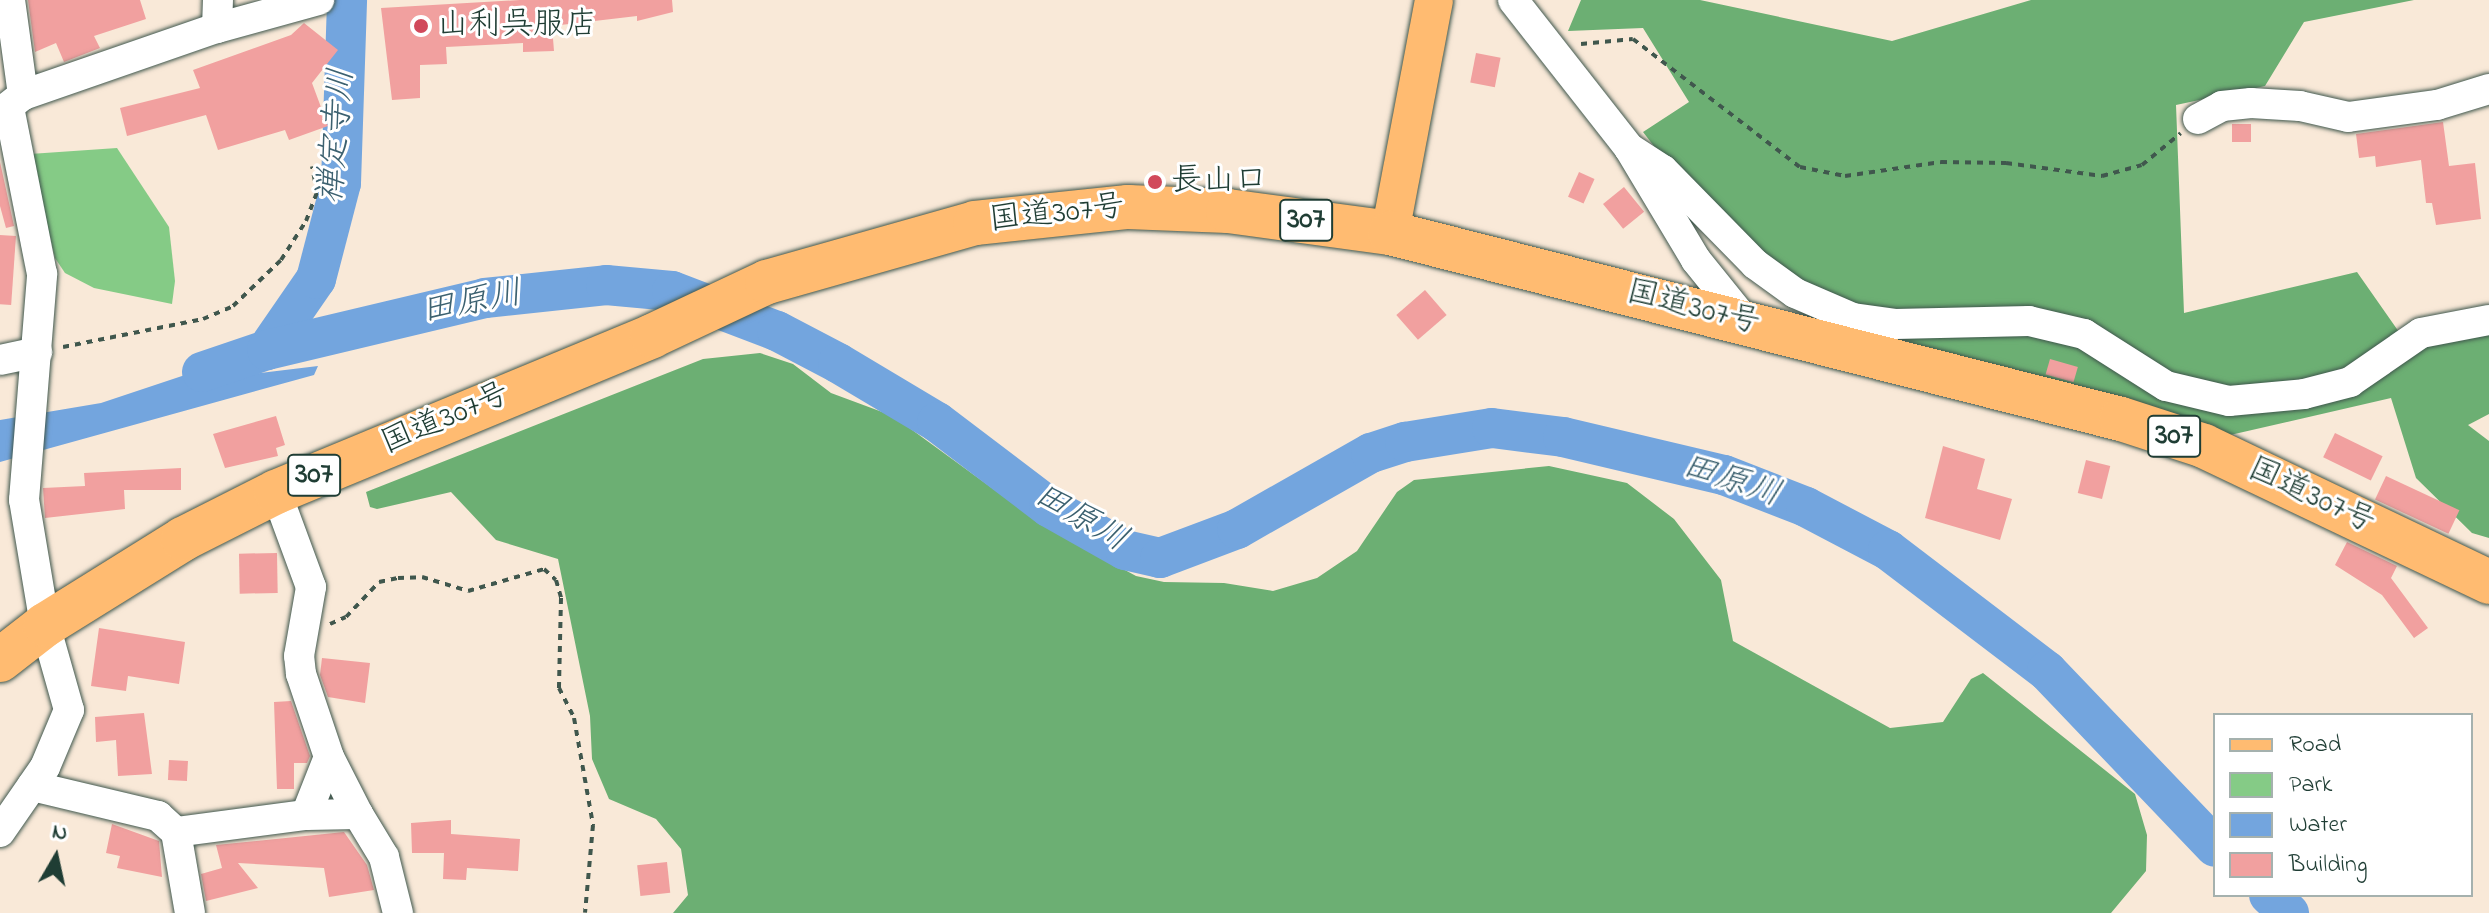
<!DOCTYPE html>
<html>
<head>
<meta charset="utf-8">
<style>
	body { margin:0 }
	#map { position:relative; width:2489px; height:913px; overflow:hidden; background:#f9e9d8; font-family:"Indie Flower","Klee One",sans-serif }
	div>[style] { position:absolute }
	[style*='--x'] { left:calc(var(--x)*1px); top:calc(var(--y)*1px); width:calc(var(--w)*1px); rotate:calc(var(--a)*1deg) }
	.green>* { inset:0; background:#85cb86 }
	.forest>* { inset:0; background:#6caf73 }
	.water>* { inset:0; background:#73a5de }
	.river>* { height:40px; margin:-20px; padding:0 20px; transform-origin:20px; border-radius:20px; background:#73a5de }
	.building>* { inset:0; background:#f1a09f; transform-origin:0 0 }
	.path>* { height:4px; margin-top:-2px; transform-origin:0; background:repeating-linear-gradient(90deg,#40574d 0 6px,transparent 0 12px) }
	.roads { filter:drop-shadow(0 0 2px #40574d) drop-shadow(0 0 2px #40574d) }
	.minor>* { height:30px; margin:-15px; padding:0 15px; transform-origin:15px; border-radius:15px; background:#fff }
	.major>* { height:38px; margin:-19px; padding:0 19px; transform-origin:19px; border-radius:19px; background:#ffbb71 }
	.highway>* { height:44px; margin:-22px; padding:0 22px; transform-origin:22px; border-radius:22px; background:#ffbb71 }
	.dots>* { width:22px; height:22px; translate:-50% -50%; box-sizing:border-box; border:4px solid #fff; border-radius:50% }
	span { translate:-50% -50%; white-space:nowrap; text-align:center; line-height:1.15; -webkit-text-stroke:6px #fff; paint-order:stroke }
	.shield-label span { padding:2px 6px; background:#fff; border:2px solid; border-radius:6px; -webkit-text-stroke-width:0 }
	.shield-label { font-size:30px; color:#1f3d34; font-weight:700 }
	.poi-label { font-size:32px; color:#1f3d34 }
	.left { translate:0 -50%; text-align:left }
	.street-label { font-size:32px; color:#1f3d34 }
	.water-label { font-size:34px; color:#3c6170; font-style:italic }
	.legend { position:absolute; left:2213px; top:713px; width:260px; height:184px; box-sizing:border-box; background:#fff; border:2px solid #a5b1ae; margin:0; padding:10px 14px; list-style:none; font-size:24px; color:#1f3d34 }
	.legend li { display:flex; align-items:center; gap:16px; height:40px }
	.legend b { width:40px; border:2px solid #a5b1ae }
	.north { position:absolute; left:16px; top:817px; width:80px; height:80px; -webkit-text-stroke:6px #fff; paint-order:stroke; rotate:9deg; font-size:22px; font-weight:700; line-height:32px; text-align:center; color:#1f3d34 }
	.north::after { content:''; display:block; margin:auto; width:28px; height:36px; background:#1f3d34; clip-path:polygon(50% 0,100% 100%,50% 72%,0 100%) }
</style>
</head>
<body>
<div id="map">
	<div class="green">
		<i style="clip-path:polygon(117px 148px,169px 227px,175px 281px,172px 304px,94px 288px,65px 273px,55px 258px,30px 154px)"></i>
	</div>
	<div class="forest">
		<i style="clip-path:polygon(1581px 0,1700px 0,1892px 41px,2031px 0,2414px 0,2304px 22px,2265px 86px,2176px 105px,2184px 313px,2357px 272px,2399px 332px,2489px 327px,2489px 414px,2468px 425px,2489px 441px,2489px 538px,2472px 533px,2416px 478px,2391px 398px,2217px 438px,1911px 343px,1756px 278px,1643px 132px,1689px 102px,1643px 28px,1568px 31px)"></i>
		<i style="clip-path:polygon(760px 353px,793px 364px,831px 393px,893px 416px,1044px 526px,1136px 576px,1164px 582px,1224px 583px,1273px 591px,1317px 578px,1357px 551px,1397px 492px,1414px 480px,1549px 466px,1627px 483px,1674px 519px,1721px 580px,1733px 641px,1890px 728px,1943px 722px,1971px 679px,1983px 673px,2135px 794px,2147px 835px,2146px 871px,2111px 913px,673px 913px,688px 895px,681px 849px,656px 819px,609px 799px,592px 759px,590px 716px,558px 559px,496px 540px,451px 492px,377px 509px,370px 507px,366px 492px,703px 359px)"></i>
	</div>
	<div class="water">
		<i style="clip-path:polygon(268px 328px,245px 367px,252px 374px,318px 366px,314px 375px,0 462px,0 420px,101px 403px,188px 374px)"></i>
	</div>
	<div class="river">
		<i style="--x:267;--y:350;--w:86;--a:-55.4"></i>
		<i style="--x:316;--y:279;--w:99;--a:-75.4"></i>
		<i style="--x:341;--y:183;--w:183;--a:-88.1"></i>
		<i style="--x:202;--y:372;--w:69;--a:-18.7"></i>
		<i style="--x:267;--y:350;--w:224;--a:-13.4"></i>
		<i style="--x:485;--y:298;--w:122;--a:-6.1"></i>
		<i style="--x:606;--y:285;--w:66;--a:5.2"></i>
		<i style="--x:672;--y:291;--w:112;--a:20.9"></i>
		<i style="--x:777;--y:331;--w:69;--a:27.7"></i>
		<i style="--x:838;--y:363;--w:115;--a:30.8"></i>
		<i style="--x:937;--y:422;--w:141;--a:37.2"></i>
		<i style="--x:1049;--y:507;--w:87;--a:29.5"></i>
		<i style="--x:1125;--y:550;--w:36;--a:13"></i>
		<i style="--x:1160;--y:558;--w:82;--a:-20.6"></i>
		<i style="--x:1237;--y:529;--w:154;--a:-29.6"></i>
		<i style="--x:1371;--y:453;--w:36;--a:-18"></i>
		<i style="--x:1405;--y:442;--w:88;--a:-9.1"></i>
		<i style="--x:1492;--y:428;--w:72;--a:7.2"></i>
		<i style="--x:1563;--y:437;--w:165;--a:13.3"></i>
		<i style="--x:1724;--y:475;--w:88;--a:21.3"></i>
		<i style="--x:1806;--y:507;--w:93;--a:27.7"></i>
		<i style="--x:1888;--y:550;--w:200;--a:37.3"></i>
		<i style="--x:2047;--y:671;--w:243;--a:46.3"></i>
		<i style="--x:2269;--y:895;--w:27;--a:42"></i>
	</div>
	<div class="building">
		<i style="clip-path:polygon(28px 0,140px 0,146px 19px,94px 36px,100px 48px,64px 62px,56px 43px,35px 52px)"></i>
		<i style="clip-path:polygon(520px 0,672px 0,673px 12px,637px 21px,637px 16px,552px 26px,554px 51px,523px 52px,523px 43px,446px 47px,447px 64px,420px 65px,420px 98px,392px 100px,381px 8px)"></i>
		<i style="clip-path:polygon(304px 23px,338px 50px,312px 83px,328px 126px,289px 140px,285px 130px,218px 150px,206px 115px,127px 136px,120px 108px,200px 88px,193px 70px,291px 35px)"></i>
		<i style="left:1476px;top:53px;width:25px;height:30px;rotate:11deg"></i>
		<i style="clip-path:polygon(2443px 122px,2449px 166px,2475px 163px,2481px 219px,2436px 225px,2432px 203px,2426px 203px,2421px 160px,2376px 167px,2375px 156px,2359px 158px,2356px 134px)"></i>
		<i style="left:2232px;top:124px;width:19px;height:18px"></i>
		<i style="clip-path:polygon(0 162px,14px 226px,6px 228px,0 206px)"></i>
		<i style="left:1579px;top:172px;width:17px;height:27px;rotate:24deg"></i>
		<i style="left:1624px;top:187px;width:32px;height:27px;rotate:51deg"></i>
		<i style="left:0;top:235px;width:16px;height:69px;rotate:4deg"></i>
		<i style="left:1425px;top:290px;width:33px;height:38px;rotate:49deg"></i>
		<i style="left:2050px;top:359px;width:29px;height:16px;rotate:16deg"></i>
		<i style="clip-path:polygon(276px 416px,285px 445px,276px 448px,278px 456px,225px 468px,213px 434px)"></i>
		<i style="left:2335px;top:433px;width:53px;height:27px;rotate:26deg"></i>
		<i style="clip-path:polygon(1943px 446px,1985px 459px,1977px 489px,2012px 499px,2000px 540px,1925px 518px)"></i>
		<i style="left:2086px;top:460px;width:25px;height:34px;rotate:14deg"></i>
		<i style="clip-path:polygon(181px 468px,181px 490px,124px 490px,125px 509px,45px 518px,43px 488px,85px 486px,84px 473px)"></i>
		<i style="left:2386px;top:476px;width:81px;height:26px;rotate:25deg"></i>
		<i style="clip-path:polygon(2347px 542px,2397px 566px,2391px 578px,2428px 628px,2414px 638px,2382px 595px,2335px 565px)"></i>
		<i style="left:277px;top:553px;width:40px;height:38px;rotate:89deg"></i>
		<i style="clip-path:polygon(99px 628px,185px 642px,179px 684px,128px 676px,126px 691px,91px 686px)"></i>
		<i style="clip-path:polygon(322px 658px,370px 663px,365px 703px,328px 697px,320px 675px)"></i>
		<i style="clip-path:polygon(291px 701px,310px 756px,307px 763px,294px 763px,294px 789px,277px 789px,274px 702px)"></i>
		<i style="clip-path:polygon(144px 713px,152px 774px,118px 776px,116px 740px,96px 742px,95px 717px)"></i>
		<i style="left:169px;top:760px;width:19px;height:20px;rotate:3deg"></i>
		<i style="clip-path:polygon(451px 820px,451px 834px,520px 839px,518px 871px,467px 868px,466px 880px,443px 879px,444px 853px,412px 853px,411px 823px)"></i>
		<i style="clip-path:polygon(112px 824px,159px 841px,162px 877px,117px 868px,120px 856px,106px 853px)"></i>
		<i style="clip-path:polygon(344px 832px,367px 865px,374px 890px,329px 897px,324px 868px,238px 863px,258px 888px,206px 901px,201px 874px,222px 868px,216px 845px)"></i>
		<i style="left:667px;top:862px;width:31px;height:30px;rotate:84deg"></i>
	</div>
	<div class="path">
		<i style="--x:1581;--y:44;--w:52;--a:-5.5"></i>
		<i style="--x:1633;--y:39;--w:210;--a:37.5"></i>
		<i style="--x:1800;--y:167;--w:46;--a:11.3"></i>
		<i style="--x:1845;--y:176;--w:97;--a:-8.3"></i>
		<i style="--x:1941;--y:162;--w:65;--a:0.9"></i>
		<i style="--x:2006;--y:163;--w:97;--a:7.7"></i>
		<i style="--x:2102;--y:176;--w:41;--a:-15.4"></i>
		<i style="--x:2142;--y:165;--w:50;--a:-39.4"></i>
		<i style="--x:63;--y:347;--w:143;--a:-11.3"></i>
		<i style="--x:203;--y:319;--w:33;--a:-23"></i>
		<i style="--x:233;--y:306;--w:66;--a:-43.8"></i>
		<i style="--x:281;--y:260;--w:46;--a:-57.3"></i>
		<i style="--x:306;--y:221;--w:31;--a:-69"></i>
		<i style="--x:317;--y:192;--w:26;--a:-101"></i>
		<i style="--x:330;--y:624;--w:17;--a:-24"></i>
		<i style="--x:346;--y:617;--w:48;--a:-46.7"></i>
		<i style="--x:379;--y:582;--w:19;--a:-12"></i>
		<i style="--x:398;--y:578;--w:24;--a:-2"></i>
		<i style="--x:422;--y:577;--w:48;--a:16.9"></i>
		<i style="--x:468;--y:591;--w:79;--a:-16.1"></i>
		<i style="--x:544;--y:569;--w:16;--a:43"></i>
		<i style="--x:556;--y:580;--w:19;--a:74"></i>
		<i style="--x:561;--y:598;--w:90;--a:91.3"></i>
		<i style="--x:559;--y:688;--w:34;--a:63"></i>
		<i style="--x:574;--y:718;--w:109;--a:79.9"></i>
		<i style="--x:593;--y:825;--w:88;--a:95.2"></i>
	</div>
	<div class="roads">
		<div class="minor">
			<i style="--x:10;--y:0;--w:96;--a:82.2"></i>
			<i style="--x:1513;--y:0;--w:188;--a:51.9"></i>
			<i style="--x:1629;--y:148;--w:131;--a:59.1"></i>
			<i style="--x:1696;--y:260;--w:80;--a:51.1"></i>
			<i style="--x:217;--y:28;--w:106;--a:-15.4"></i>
			<i style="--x:0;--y:113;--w:29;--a:-38"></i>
			<i style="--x:23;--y:95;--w:205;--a:-19.1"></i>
			<i style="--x:217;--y:28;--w:28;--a:-88"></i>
			<i style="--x:2198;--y:119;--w:27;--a:-28"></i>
			<i style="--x:2222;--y:106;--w:29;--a:-6"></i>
			<i style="--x:2251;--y:103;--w:49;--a:3.5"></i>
			<i style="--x:2300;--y:106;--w:49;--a:12.9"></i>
			<i style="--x:2348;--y:117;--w:90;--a:-7.7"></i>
			<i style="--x:2437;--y:105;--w:54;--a:-17.1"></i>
			<i style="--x:1629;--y:148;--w:40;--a:32.9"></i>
			<i style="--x:1663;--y:170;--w:132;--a:45.6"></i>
			<i style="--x:1755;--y:264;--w:49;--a:35.9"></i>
			<i style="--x:1795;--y:293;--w:63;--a:23.3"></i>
			<i style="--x:1853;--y:318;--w:42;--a:8.1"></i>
			<i style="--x:1895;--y:324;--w:134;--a:-1.3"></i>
			<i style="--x:2029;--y:321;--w:57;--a:13.3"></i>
			<i style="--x:2084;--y:334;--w:97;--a:32.4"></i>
			<i style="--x:2166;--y:386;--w:65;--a:13.4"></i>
			<i style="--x:2229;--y:401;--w:75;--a:-5.3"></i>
			<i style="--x:2304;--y:394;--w:48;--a:-14.6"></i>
			<i style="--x:2350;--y:382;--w:86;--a:-34.6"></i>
			<i style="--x:2421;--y:333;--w:69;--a:-10.8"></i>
			<i style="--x:0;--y:360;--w:38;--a:-12"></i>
			<i style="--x:32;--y:786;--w:130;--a:13.4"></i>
			<i style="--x:158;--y:816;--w:24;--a:42"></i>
			<i style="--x:176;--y:832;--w:131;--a:-7.5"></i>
			<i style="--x:306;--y:815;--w:52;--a:-1.1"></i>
			<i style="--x:358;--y:814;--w:64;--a:-117"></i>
			<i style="--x:329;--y:757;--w:88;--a:-108.6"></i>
			<i style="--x:301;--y:674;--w:18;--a:-96"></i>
			<i style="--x:299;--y:656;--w:70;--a:-80.1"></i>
			<i style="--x:311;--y:587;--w:101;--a:-110.2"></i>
			<i style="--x:358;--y:814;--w:50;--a:58.8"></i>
			<i style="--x:384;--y:857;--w:58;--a:76"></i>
			<i style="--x:306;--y:815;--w:62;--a:-68.4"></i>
			<i style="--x:0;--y:832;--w:79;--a:-55.3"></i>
			<i style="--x:45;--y:767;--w:62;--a:-67.2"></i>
			<i style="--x:69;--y:710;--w:88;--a:-105.8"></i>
			<i style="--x:45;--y:625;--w:127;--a:-99.5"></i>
			<i style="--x:24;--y:500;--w:227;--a:-85.4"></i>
			<i style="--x:42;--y:274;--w:170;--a:-101.2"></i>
			<i style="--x:176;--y:832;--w:82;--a:80.2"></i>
		</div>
		<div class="major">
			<i style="--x:1390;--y:233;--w:237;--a:-79.3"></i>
		</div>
		<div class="highway">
			<i style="--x:0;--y:660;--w:57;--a:-37.9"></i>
			<i style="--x:45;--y:625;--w:163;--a:-31.9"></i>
			<i style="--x:183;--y:539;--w:104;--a:-26.8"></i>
			<i style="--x:276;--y:492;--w:407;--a:-22.5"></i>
			<i style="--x:652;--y:336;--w:127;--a:-25.2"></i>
			<i style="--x:767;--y:282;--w:216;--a:-15.8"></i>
			<i style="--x:975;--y:223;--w:154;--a:-6"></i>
			<i style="--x:1128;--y:207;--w:100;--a:2.3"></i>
			<i style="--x:1228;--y:211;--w:163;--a:7.7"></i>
			<i style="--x:1390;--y:233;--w:754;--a:14.28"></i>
			<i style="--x:2121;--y:419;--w:87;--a:18"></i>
			<i style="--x:2204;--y:446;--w:316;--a:25.5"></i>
		</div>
	</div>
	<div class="dots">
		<i style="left:421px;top:26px;background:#d1495b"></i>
		<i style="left:1155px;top:182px;background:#d1495b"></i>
	</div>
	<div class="shield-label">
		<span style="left:1306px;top:220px">307</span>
		<span style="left:2174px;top:436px">307</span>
		<span style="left:314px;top:475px">307</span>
	</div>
	<div class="poi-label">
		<span class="left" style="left:437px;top:26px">山利呉服店</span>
		<span class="left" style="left:1171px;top:182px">長山口</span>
	</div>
	<div class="street-label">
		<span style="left:1057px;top:215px;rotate:-6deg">国道307号</span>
		<span style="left:1693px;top:309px;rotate:14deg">国道307号</span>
		<span style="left:446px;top:420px;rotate:-23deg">国道307号</span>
		<span style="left:2311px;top:497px;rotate:25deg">国道307号</span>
	</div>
	<div class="water-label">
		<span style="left:338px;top:136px;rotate:-85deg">禅定寺川</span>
		<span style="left:472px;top:304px;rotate:-11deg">田原川</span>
		<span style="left:1731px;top:482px;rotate:18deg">田原川</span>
		<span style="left:1080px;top:519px;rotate:30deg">田原川</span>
	</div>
	<ul class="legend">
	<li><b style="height:10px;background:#ffbb71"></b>Road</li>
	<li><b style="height:22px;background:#85cb86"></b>Park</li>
	<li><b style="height:22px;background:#73a5de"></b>Water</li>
	<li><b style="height:22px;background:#f1a09f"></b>Building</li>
	</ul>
	<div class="north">N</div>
</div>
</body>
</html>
